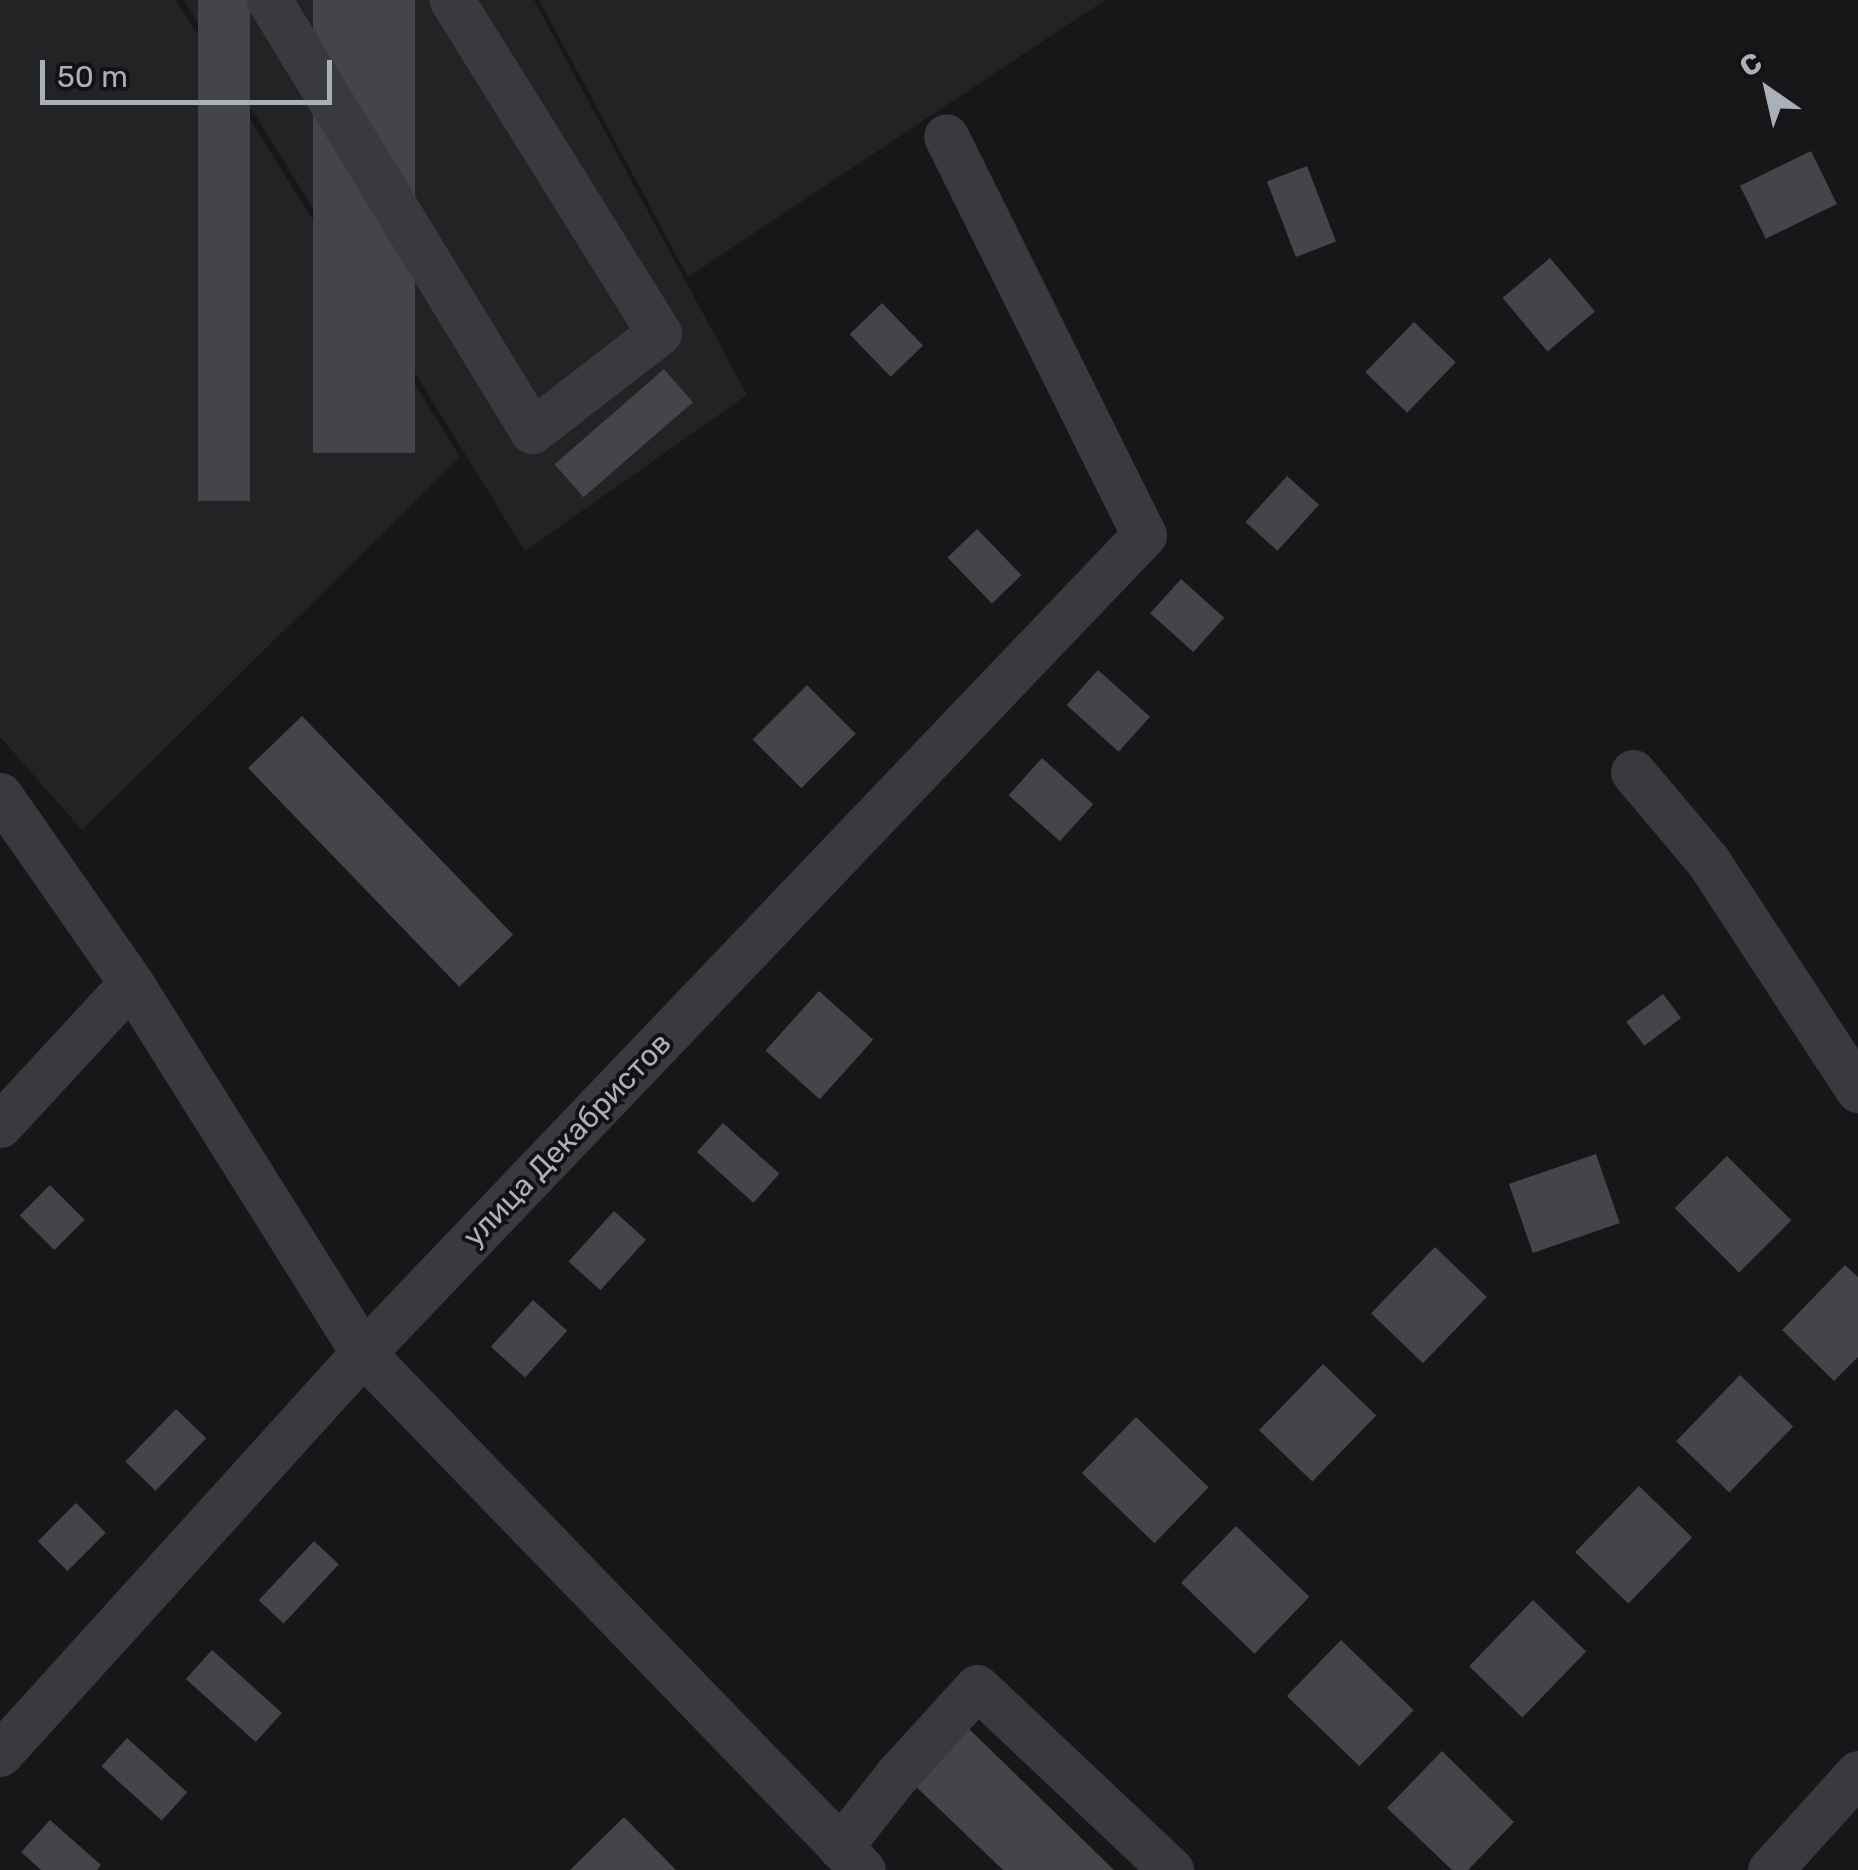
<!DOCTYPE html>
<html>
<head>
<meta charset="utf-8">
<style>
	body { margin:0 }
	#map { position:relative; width:1858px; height:1870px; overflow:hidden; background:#171719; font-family:Rubik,sans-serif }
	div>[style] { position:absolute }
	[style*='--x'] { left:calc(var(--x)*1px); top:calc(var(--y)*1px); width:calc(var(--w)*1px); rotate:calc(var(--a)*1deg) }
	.built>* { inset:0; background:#232326 }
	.building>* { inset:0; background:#444549; transform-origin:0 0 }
	.minor>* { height:45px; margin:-22.5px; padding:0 22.5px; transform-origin:22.5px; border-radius:22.5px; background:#383a3d }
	span { translate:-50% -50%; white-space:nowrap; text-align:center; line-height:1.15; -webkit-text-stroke:8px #121214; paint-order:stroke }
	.street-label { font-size:30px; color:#aab0b8 }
	.north { position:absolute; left:1718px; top:40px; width:100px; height:100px; -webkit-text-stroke:8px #121214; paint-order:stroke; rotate:326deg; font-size:28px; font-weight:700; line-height:40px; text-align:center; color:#aab0b8 }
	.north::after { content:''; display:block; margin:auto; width:35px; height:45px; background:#aab0b8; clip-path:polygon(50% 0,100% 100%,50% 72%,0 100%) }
	.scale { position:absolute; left:40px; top:60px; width:292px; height:45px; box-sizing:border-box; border:5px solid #aab0b8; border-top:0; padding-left:12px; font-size:30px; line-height:35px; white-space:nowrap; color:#aab0b8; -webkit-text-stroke:8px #121214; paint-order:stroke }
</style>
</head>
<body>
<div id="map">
	<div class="built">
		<i style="clip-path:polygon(0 0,176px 0,460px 457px,82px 830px,0 737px)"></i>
		<i style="clip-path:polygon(184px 0,534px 0,747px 395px,525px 551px)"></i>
		<i style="clip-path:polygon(539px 0,1105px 0,688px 277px)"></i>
	</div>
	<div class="building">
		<i style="left:198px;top:0;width:52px;height:501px"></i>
		<i style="left:313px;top:0;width:102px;height:453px"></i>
		<i style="left:1811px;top:151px;width:59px;height:79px;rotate:64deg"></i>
		<i style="left:1307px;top:166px;width:81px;height:43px;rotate:69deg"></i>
		<i style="left:1550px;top:258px;width:70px;height:62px;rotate:50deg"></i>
		<i style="left:882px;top:303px;width:59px;height:45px;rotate:46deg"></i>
		<i style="left:1414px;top:322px;width:58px;height:70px;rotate:44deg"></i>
		<i style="left:664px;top:369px;width:44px;height:145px;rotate:49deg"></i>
		<i style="left:1287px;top:476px;width:43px;height:62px;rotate:42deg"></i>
		<i style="left:977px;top:529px;width:64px;height:41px;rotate:46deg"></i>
		<i style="left:1181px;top:579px;width:58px;height:46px;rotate:42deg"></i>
		<i style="left:1098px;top:670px;width:70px;height:47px;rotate:42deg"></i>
		<i style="left:807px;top:685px;width:69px;height:77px;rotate:45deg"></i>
		<i style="left:302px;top:716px;width:304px;height:75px;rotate:46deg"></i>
		<i style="left:1042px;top:758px;width:69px;height:50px;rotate:42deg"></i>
		<i style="left:819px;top:991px;width:73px;height:80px;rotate:42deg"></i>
		<i style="left:1663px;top:994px;width:30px;height:46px;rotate:53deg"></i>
		<i style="left:723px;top:1123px;width:76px;height:39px;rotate:42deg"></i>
		<i style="left:1596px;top:1154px;width:73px;height:92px;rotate:71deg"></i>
		<i style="left:1727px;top:1156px;width:91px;height:74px;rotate:45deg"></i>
		<i style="left:50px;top:1185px;width:49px;height:43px;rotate:45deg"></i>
		<i style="left:614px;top:1211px;width:43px;height:68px;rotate:42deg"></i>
		<i style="left:1435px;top:1247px;width:72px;height:92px;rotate:44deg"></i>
		<i style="clip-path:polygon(1845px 1265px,1858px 1277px,1858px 1357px,1834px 1381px,1782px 1330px)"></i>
		<i style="left:533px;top:1300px;width:46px;height:63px;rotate:42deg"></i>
		<i style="left:1323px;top:1364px;width:74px;height:92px;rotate:44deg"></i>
		<i style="left:1740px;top:1375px;width:74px;height:92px;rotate:44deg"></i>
		<i style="left:176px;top:1409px;width:42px;height:73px;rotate:44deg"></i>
		<i style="left:1136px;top:1417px;width:101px;height:78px;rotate:44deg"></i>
		<i style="left:1639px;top:1486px;width:74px;height:92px;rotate:44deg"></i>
		<i style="left:76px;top:1503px;width:42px;height:54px;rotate:45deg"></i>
		<i style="left:1236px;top:1526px;width:102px;height:79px;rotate:44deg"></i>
		<i style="left:314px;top:1541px;width:34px;height:81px;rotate:43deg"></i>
		<i style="left:1533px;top:1600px;width:74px;height:92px;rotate:44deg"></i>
		<i style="left:1341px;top:1640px;width:101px;height:78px;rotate:44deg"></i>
		<i style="left:212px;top:1650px;width:94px;height:39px;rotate:42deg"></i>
		<i style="clip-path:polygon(965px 1725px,1114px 1870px,1003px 1870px,910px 1781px)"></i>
		<i style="left:127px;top:1738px;width:81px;height:38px;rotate:42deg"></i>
		<i style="clip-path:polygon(1442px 1751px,1514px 1822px,1468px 1870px,1452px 1870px,1387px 1808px)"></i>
		<i style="clip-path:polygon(624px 1817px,676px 1870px,570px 1870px)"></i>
		<i style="clip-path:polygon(50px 1820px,101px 1865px,97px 1870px,41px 1870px,21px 1852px)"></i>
	</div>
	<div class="minor">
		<i style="--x:269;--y:0;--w:505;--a:58.61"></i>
		<i style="--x:532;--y:431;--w:160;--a:-37.7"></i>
		<i style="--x:659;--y:333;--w:392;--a:-121.9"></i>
		<i style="--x:1633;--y:772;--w:116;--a:49.9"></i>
		<i style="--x:1708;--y:861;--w:274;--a:56.8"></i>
		<i style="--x:0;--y:795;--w:229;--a:55.1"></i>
		<i style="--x:131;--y:983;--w:437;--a:57.9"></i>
		<i style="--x:363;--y:1353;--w:719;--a:45.96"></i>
		<i style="--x:0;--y:1125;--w:193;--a:-47.3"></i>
		<i style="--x:0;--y:1754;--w:541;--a:-47.85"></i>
		<i style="--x:363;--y:1353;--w:1131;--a:-46.33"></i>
		<i style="--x:1144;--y:535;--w:445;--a:-116.4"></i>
		<i style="--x:840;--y:1847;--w:90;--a:-51.7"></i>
		<i style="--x:896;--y:1776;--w:120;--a:-47.7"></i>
		<i style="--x:977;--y:1687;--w:267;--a:43.3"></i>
		<i style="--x:1770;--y:1870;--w:131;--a:-47.8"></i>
	</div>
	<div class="street-label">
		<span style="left:567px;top:1140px;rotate:-46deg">улица Декабристов</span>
	</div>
	<div class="north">С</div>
	<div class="scale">50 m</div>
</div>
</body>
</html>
